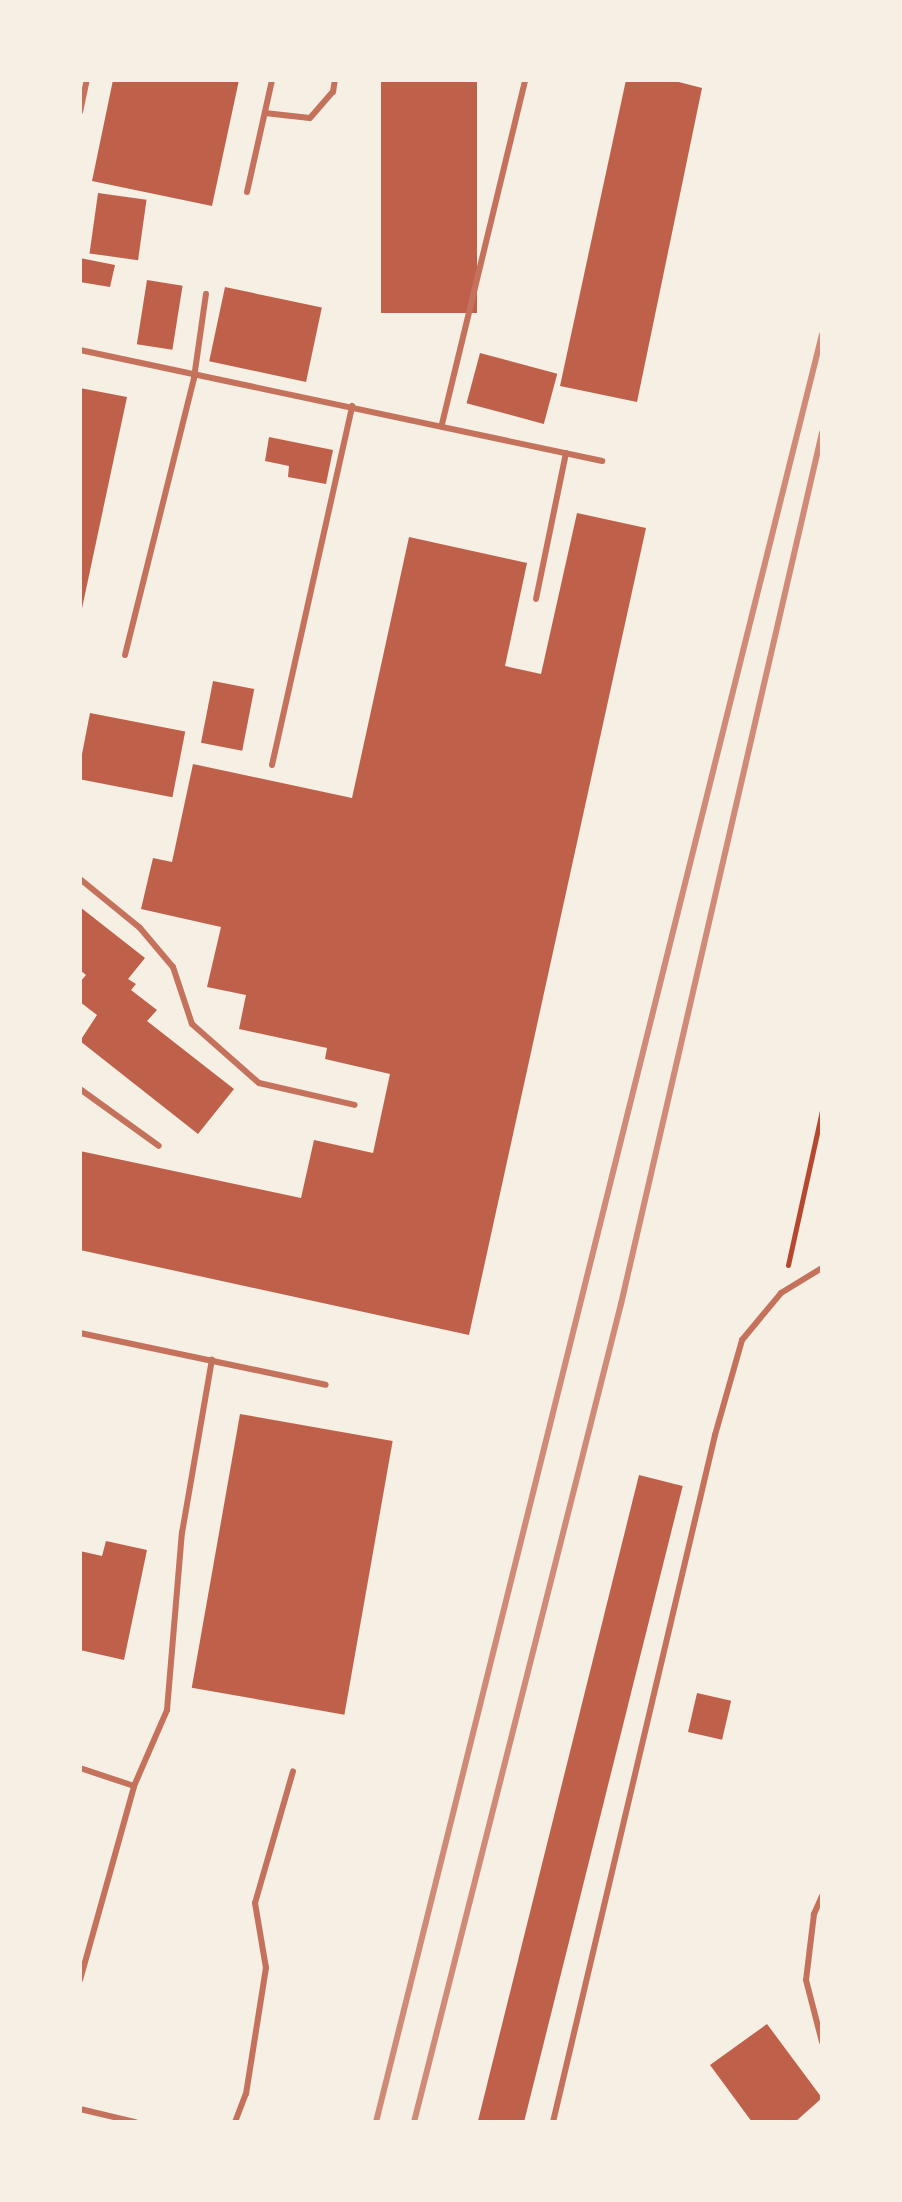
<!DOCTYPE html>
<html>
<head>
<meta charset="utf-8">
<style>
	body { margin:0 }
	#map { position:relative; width:902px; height:2202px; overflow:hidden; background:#f6efe4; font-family:Georgia,serif }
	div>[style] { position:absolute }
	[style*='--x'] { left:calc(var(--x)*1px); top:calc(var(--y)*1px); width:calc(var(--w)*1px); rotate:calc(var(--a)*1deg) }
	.building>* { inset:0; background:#bf614a; transform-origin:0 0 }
	.path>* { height:5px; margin:-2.5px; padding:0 2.5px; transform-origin:2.5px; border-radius:2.5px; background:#b5482f }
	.service>* { height:6px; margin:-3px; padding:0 3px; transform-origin:3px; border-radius:3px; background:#c5725c }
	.rail>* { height:6px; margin:-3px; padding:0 3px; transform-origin:3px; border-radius:3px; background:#cf8b77 }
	span { translate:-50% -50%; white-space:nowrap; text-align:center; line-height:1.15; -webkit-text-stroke:8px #f6efe4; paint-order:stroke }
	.frame { position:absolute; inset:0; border:82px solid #f6efe4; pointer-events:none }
</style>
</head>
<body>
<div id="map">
	<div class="building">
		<i style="clip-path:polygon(113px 80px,239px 80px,212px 206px,92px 181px)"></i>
		<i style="left:381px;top:80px;width:96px;height:233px"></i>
		<i style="clip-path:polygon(626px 80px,671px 80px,702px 88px,637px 402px,560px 386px)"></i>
		<i style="left:98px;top:193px;width:49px;height:61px;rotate:8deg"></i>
		<i style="clip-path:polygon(80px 258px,115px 265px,110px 287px,80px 282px)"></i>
		<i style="left:147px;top:280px;width:36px;height:65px;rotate:9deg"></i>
		<i style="left:225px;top:287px;width:99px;height:76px;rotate:12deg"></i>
		<i style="left:480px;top:353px;width:80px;height:52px;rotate:15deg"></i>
		<i style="clip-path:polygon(80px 388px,127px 397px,81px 613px,80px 613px)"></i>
		<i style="clip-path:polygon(269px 437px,333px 450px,326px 484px,288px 477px,289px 466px,265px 461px)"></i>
		<i style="clip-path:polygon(577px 513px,646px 528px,469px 1335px,80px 1250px,80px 1151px,301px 1198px,314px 1140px,373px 1153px,390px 1074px,325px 1059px,327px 1048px,239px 1029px,246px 995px,207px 987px,221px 927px,141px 909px,153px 858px,172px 862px,193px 764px,352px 798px,409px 537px,527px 563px,505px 666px,541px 674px)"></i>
		<i style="left:213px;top:681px;width:42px;height:63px;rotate:11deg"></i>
		<i style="left:90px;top:713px;width:97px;height:67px;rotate:11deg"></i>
		<i style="clip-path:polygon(80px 907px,145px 958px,128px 979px,136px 984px,131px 990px,157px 1010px,147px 1021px,234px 1089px,198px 1134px,80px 1041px,97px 1015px,80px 1002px,80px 982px,86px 975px,80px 970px)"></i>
		<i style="left:240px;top:1414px;width:155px;height:278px;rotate:10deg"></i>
		<i style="left:639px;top:1475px;width:45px;height:666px;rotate:14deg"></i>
		<i style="clip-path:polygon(106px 1541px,147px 1550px,124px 1660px,80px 1650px,80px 1551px,102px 1556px)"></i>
		<i style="left:697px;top:1693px;width:35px;height:40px;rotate:13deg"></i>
		<i style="clip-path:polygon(767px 2024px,822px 2098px,795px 2122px,752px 2122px,710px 2065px)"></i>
	</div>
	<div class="path">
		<i style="--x:788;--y:1265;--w:159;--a:-77.6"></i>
	</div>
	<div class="service">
		<i style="--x:80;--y:112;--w:33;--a:-78"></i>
		<i style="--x:265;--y:113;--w:45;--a:6.3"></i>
		<i style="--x:310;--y:118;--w:35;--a:-49"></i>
		<i style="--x:333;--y:92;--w:12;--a:-81"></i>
		<i style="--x:247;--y:192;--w:115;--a:-77.4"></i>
		<i style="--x:80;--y:350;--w:534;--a:12"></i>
		<i style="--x:442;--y:424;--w:354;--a:-76.4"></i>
		<i style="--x:536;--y:599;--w:149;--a:-78.4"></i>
		<i style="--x:125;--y:655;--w:285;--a:-76"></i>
		<i style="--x:194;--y:378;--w:85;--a:-81.9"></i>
		<i style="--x:272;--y:765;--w:368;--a:-77.4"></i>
		<i style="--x:80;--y:879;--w:77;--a:39.2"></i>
		<i style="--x:140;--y:928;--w:51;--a:49.8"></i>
		<i style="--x:173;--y:967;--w:60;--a:71.6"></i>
		<i style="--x:192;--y:1024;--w:89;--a:41.4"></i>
		<i style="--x:259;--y:1083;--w:98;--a:12.9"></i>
		<i style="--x:80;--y:1089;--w:97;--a:35.8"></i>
		<i style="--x:80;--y:1333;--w:251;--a:11.9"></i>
		<i style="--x:80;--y:1768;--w:57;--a:18.4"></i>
		<i style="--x:822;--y:1896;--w:20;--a:114"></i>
		<i style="--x:814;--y:1914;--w:66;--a:96.9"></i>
		<i style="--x:806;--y:1980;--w:64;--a:75.5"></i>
		<i style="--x:80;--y:1980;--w:201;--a:-74.4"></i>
		<i style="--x:134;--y:1786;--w:83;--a:-66.5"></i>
		<i style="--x:167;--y:1710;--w:178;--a:-85.2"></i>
		<i style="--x:182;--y:1533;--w:176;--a:-80.2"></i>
		<i style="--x:80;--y:2109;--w:57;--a:13.3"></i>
		<i style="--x:235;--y:2122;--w:30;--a:-69"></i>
		<i style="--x:246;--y:2094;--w:128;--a:-81"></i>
		<i style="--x:266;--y:1968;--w:66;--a:-99.6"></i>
		<i style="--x:255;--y:1903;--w:137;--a:-73.9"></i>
		<i style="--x:553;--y:2122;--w:706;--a:-76.73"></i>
		<i style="--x:715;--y:1435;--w:99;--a:-74.1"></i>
		<i style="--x:742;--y:1340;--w:61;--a:-50.3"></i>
		<i style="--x:781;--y:1293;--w:48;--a:-31.4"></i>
	</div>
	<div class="rail">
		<i style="--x:376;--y:2122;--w:1842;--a:-75.99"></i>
		<i style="--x:414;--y:2122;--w:844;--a:-75.8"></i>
		<i style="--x:621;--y:1304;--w:894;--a:-77.01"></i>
	</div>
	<div class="frame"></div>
</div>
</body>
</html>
